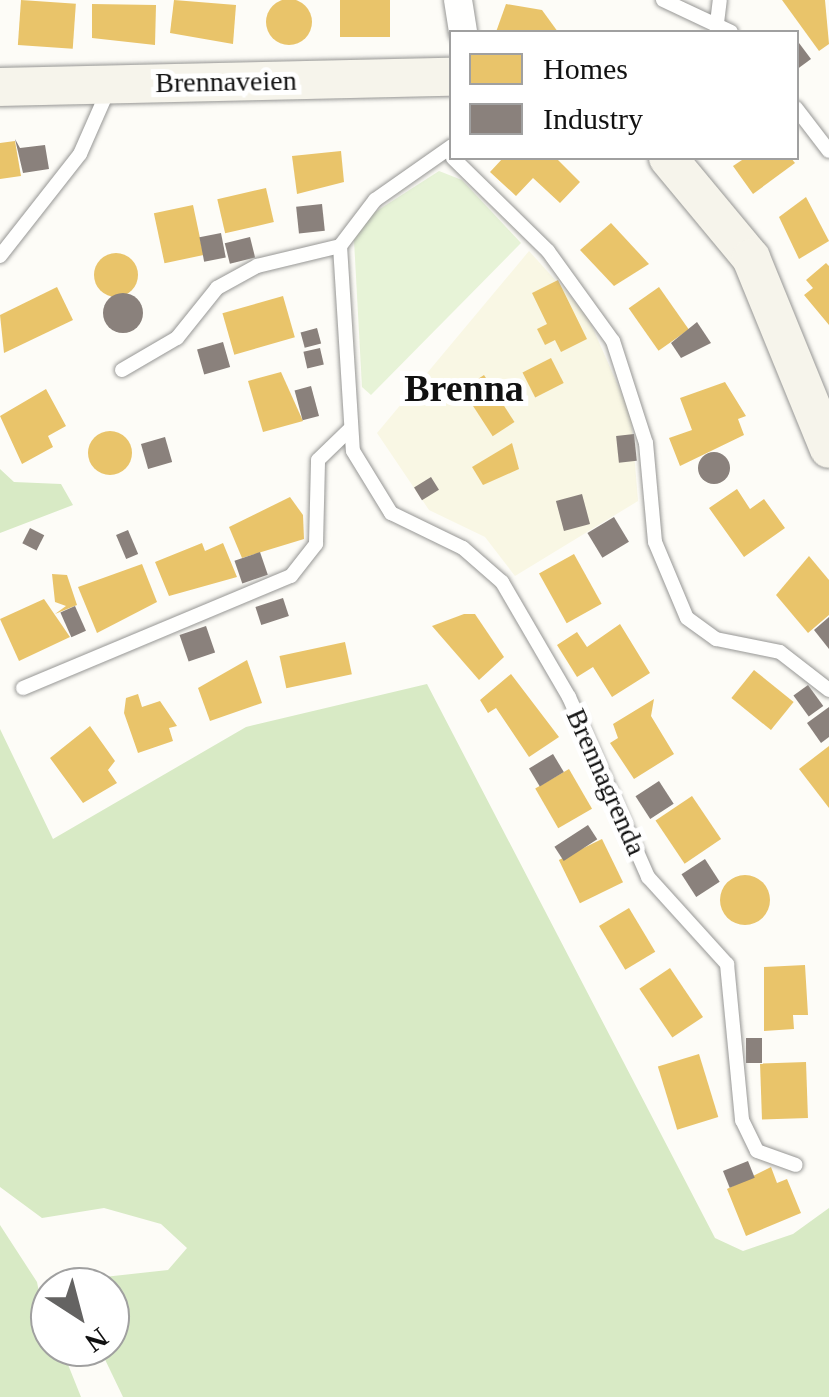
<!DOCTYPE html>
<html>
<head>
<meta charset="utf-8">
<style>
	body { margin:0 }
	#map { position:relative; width:829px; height:1397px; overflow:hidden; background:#fdfcf7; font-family:"Times New Roman",serif }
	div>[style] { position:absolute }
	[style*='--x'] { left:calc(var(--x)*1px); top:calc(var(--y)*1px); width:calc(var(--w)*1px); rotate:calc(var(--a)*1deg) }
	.farmland>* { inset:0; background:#f9f7e4 }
	.green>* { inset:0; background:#e7f3d7 }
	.forest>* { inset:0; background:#d8eac5 }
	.homes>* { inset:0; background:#e9c46a; transform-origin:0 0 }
	.round { border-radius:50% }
	.industry>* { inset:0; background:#8a817c; transform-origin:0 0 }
	.roads { filter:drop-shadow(0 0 2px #979795) drop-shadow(0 0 2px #979795) }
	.lane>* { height:14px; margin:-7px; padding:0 7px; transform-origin:7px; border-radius:7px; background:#fffffe }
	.street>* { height:28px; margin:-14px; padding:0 14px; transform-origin:14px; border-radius:14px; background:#fffffe }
	.secondary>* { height:38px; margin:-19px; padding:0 19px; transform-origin:19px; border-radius:19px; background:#f6f4eb }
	span { translate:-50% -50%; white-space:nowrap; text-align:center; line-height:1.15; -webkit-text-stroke:10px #fff; paint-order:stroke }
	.street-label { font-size:28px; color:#111 }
	.district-label { font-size:38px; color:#111; font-weight:700 }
	.legend { position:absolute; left:449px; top:30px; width:350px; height:130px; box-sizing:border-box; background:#fff; border:2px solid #a0a0a0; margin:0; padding:12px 18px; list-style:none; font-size:30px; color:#111 }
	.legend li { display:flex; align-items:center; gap:20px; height:50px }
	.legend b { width:50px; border:2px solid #a0a0a0 }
	.north { position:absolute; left:30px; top:1267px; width:100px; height:100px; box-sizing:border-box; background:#fff; border:2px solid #a0a0a0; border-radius:50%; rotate:144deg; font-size:28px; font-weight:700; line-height:40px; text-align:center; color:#111 }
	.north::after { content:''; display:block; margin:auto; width:35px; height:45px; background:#646362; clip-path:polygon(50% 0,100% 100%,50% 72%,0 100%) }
</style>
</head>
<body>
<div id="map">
	<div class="farmland">
		<i style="clip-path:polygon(529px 251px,587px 315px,631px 415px,638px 501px,515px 576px,485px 537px,429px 510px,377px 433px)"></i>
	</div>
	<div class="green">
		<i style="clip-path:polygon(439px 171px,462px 180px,521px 243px,371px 395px,362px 387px,354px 240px,372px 214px)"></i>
	</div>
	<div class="forest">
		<i style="clip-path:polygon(0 469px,14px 482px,61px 484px,73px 505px,0 533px)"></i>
		<i style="clip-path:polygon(427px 684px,715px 1238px,743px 1251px,793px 1234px,829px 1208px,829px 1397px,123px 1397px,99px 1347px,110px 1347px,110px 1287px,89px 1287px,95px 1278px,168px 1270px,187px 1248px,161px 1224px,104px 1208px,42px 1218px,0 1187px,0 729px,53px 839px,246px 727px)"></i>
		<i style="clip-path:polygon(0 1225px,37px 1282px,50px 1347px,61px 1347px,81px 1397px,0 1397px)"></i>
	</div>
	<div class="homes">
		<i class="round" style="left:266px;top:-1px;width:46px;height:46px"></i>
		<i style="left:21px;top:0;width:55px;height:45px;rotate:4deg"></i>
		<i style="clip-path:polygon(174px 0,236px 5px,233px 44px,170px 33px)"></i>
		<i style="left:340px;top:0;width:50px;height:37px"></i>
		<i style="clip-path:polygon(782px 0,825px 0,829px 44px,819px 51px)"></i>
		<i style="clip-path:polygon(92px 4px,156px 5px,155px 45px,92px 38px)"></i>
		<i style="clip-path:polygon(506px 4px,542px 10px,558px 32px,496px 32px)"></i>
		<i style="clip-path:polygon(15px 141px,21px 176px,0 179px,0 143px)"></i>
		<i style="clip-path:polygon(341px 151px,344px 182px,297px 194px,292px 156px)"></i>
		<i style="clip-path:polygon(503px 158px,556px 158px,580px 182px,560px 203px,533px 178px,516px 196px,490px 172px)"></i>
		<i style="clip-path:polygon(745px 158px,791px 158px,795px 163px,753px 194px,733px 166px)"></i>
		<i style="left:266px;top:188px;width:35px;height:50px;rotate:77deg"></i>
		<i style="clip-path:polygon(806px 197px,829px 241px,799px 259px,779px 217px)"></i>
		<i style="left:193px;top:205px;width:51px;height:40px;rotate:78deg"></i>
		<i style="clip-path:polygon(611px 223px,649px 264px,614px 286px,580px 250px)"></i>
		<i class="round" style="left:94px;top:253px;width:44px;height:44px"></i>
		<i style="clip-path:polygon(826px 263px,829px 266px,829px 325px,804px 295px,813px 288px,806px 280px)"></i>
		<i style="clip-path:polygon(558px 280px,587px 339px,561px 352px,555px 340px,545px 345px,537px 329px,547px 324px,532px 293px)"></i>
		<i style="clip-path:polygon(57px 287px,73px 320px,4px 353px,0 315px)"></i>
		<i style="left:659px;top:287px;width:52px;height:37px;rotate:55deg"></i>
		<i style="left:283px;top:296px;width:43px;height:63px;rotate:74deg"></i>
		<i style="left:551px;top:358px;width:28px;height:32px;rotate:63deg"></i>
		<i style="clip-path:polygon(281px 372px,303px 421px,263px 432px,248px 381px)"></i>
		<i style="left:484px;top:375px;width:56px;height:26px;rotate:57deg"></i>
		<i style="clip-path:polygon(725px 382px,746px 416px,738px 419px,744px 435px,680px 466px,669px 438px,692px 430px,680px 398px)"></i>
		<i style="clip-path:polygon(46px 389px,66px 426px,48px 436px,53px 447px,22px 464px,0 416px)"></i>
		<i class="round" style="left:88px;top:431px;width:44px;height:44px"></i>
		<i style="clip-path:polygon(512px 443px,519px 469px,483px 485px,472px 467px)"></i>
		<i style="clip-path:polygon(737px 489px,750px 509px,764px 499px,785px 528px,744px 557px,709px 508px)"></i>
		<i style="clip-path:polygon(290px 497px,303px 515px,304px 539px,242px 558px,229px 527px)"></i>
		<i style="clip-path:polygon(202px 543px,205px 551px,223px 543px,237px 577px,169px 596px,155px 562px)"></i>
		<i style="left:574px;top:554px;width:57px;height:40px;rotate:61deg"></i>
		<i style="clip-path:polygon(809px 556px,829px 580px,829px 615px,808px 633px,776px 595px)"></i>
		<i style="clip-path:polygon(142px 564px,157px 602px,97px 633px,78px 587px)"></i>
		<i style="clip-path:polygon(52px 574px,67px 575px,77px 605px,55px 614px,66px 606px,55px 602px)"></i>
		<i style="clip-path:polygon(44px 599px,70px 637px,19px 661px,0 619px)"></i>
		<i style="clip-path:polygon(464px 614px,475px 614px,504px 657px,479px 680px,432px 626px)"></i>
		<i style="clip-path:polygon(620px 624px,650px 673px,612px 697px,593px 667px,577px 677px,557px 645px,577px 632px,587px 647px)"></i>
		<i style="left:345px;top:642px;width:33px;height:67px;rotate:78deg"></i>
		<i style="clip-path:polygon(247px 660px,262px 703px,210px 721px,198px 688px)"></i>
		<i style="left:754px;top:670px;width:51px;height:36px;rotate:39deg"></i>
		<i style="clip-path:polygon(511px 674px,559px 737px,529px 757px,496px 708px,488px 713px,480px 700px)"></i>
		<i style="clip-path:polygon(138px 694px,142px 707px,160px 701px,177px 726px,169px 728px,173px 741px,138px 753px,124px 713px,126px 698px)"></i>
		<i style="clip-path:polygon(654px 699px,651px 716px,674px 754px,634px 779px,610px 743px,618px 738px,613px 724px)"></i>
		<i style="clip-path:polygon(90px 726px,115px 761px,108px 770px,117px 783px,83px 803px,50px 758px)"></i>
		<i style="clip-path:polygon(829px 746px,829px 808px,799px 769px)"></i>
		<i style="left:569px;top:769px;width:46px;height:39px;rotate:60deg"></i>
		<i style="left:692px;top:796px;width:52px;height:44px;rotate:56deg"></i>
		<i style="left:602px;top:839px;width:48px;height:48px;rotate:64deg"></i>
		<i class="round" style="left:720px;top:875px;width:50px;height:50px"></i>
		<i style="left:629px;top:908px;width:51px;height:35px;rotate:59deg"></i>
		<i style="clip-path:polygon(805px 965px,808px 1015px,793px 1015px,794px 1029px,764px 1031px,764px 967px)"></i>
		<i style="left:670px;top:968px;width:59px;height:37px;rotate:56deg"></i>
		<i style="left:699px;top:1054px;width:66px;height:43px;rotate:73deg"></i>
		<i style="left:806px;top:1062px;width:56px;height:46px;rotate:88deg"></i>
		<i style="clip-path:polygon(771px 1167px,777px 1183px,787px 1179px,801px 1213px,746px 1236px,727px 1189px)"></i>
	</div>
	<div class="industry">
		<i style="clip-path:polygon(796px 39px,811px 59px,796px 70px)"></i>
		<i style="clip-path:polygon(15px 139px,20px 148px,45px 145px,49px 169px,23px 173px)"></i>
		<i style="left:322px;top:204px;width:27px;height:26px;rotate:84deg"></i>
		<i style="left:221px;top:233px;width:25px;height:22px;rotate:79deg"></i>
		<i style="left:250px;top:237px;width:21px;height:26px;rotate:76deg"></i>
		<i class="round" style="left:103px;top:293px;width:40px;height:40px"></i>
		<i style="clip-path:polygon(697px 322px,711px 343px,681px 358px,671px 343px)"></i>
		<i style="left:317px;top:328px;width:16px;height:17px;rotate:75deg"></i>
		<i style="left:223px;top:342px;width:26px;height:27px;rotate:74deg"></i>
		<i style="left:320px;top:348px;width:17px;height:17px;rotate:77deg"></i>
		<i style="left:311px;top:386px;width:31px;height:17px;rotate:75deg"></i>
		<i style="left:634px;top:434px;width:27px;height:18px;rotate:84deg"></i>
		<i style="left:165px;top:437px;width:26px;height:25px;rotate:74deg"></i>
		<i class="round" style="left:698px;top:452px;width:32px;height:32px"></i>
		<i style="left:431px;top:477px;width:15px;height:20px;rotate:58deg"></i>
		<i style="left:582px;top:494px;width:31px;height:27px;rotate:75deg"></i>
		<i style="left:614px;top:517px;width:29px;height:31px;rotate:59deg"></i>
		<i style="left:30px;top:528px;width:16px;height:17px;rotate:27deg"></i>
		<i style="left:128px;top:530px;width:26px;height:13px;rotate:67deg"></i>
		<i style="left:260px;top:552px;width:24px;height:27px;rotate:71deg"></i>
		<i style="left:283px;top:598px;width:19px;height:29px;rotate:72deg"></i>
		<i style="left:75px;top:606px;width:27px;height:16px;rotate:66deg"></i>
		<i style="clip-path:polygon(829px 617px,829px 649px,814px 630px)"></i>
		<i style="left:206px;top:626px;width:28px;height:28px;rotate:71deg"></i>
		<i style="left:808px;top:685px;width:26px;height:18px;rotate:54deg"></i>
		<i style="clip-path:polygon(829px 707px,829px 737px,821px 743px,807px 723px)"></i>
		<i style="left:553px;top:754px;width:21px;height:28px;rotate:59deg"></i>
		<i style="left:659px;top:781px;width:27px;height:28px;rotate:57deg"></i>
		<i style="left:588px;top:825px;width:17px;height:40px;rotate:57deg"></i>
		<i style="left:705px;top:859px;width:27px;height:28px;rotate:57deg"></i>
		<i style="left:746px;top:1038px;width:16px;height:25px"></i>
		<i style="left:748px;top:1161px;width:18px;height:27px;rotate:68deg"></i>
	</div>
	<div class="roads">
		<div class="lane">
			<i style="--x:663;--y:0;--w:75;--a:25.2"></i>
			<i style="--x:717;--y:23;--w:23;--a:-83"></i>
			<i style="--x:796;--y:108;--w:54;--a:52.5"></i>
			<i style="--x:452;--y:146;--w:94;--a:145"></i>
			<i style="--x:375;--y:200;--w:58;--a:127.3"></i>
			<i style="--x:340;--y:246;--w:205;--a:86.4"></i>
			<i style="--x:353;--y:451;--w:73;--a:58.5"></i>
			<i style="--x:391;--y:513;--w:80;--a:25.9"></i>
			<i style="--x:463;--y:548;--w:52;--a:41.1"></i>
			<i style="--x:502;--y:582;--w:133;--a:59.8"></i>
			<i style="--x:569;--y:697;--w:197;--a:66.3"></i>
			<i style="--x:648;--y:877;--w:118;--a:47.8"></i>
			<i style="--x:727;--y:964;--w:157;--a:84.5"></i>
			<i style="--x:742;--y:1120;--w:34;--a:64"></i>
			<i style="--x:757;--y:1151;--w:41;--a:19.7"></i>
			<i style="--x:453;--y:158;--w:133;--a:44.4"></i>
			<i style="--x:548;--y:251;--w:111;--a:54.2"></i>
			<i style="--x:613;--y:341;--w:107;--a:72.1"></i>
			<i style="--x:646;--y:443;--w:99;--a:84.8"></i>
			<i style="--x:655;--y:542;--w:82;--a:67.2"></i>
			<i style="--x:687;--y:618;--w:36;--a:36"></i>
			<i style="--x:716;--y:639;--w:65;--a:11.5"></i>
			<i style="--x:780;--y:652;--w:62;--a:37.8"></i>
			<i style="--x:0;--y:256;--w:130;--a:-51.9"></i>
			<i style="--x:80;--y:154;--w:74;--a:-66.2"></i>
			<i style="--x:122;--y:370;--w:64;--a:-30.2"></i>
			<i style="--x:177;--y:338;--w:64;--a:-51.3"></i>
			<i style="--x:217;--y:288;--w:46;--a:-28.8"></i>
			<i style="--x:257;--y:266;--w:85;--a:-13.5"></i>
			<i style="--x:23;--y:688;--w:290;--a:-22.7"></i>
			<i style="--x:291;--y:576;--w:41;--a:-52"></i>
			<i style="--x:316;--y:544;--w:84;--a:-88.6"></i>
			<i style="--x:318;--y:460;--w:45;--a:-44.1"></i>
		</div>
		<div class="street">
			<i style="--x:458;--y:0;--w:32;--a:81"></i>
		</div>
		<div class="secondary">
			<i style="--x:0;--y:87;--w:452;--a:-1.3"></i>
			<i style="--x:668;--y:158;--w:130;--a:50.3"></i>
			<i style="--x:751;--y:258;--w:206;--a:67.8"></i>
		</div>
	</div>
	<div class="street-label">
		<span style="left:226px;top:82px;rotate:-1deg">Brennaveien</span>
		<span style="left:606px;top:782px;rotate:66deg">Brennagrenda</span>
	</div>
	<div class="district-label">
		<span style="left:464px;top:389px">Brenna</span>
	</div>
	<ul class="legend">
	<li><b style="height:28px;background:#e9c46a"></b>Homes</li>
	<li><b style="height:28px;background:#8a817c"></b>Industry</li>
	</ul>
	<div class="north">N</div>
</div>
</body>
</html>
